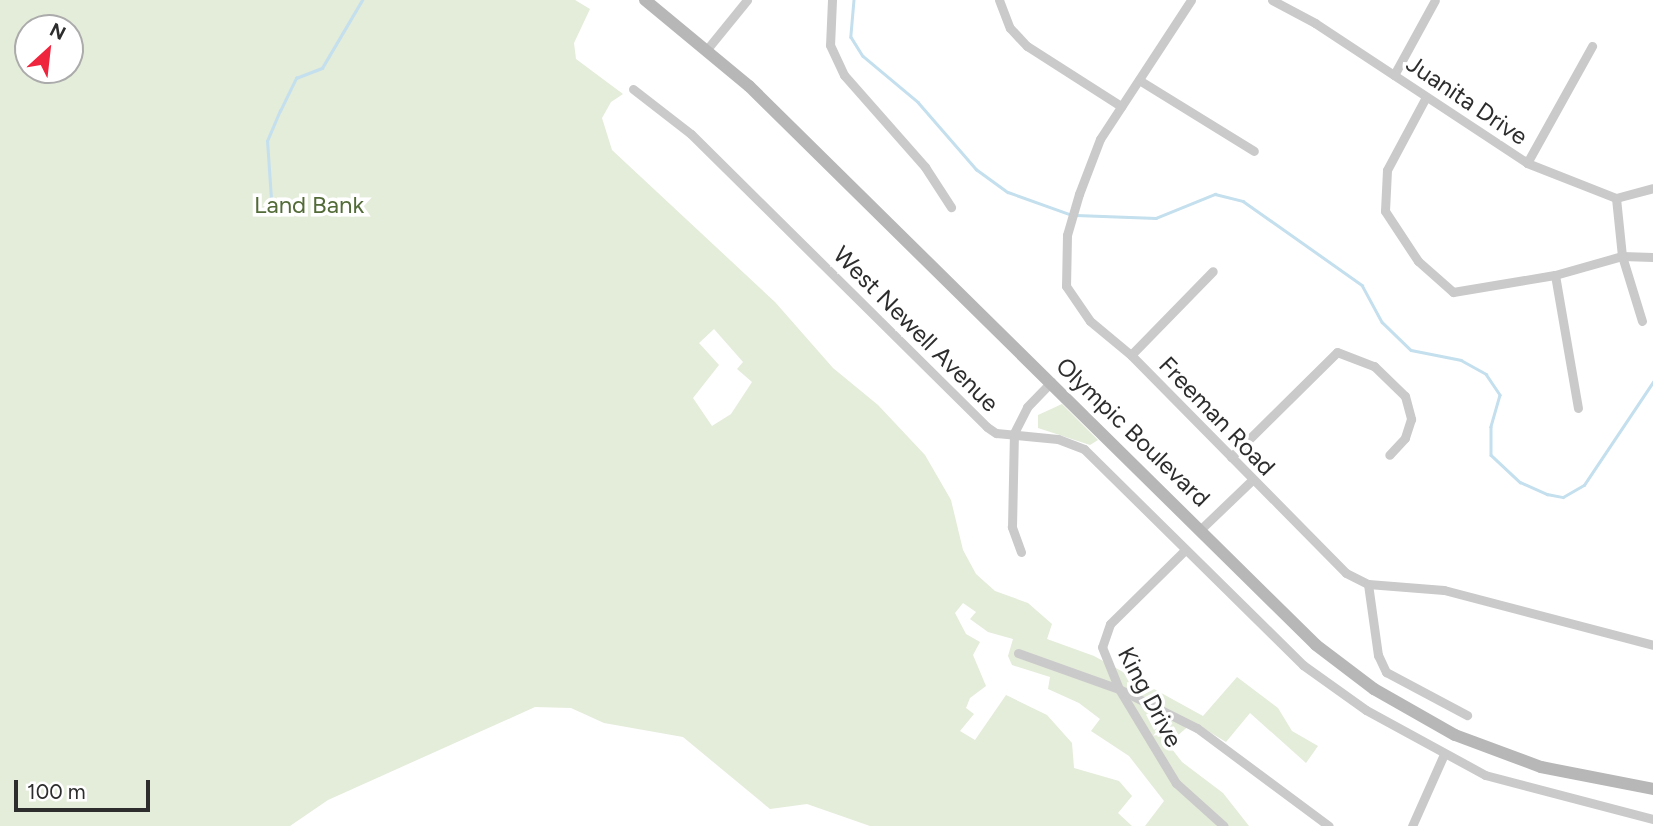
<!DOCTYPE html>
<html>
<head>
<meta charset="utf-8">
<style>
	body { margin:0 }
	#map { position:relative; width:1653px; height:826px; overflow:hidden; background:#fff; font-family:Figtree,sans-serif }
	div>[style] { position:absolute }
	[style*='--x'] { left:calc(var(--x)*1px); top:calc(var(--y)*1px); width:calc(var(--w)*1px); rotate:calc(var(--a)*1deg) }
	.green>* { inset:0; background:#e4ecda }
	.stream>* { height:2.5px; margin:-1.25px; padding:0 1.25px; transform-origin:1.25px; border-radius:1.25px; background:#c4dfed }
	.minor>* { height:9px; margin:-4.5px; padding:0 4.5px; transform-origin:4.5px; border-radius:4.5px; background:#cacaca }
	.secondary>* { height:12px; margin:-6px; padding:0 6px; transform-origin:6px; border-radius:6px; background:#b7b7b7 }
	span { translate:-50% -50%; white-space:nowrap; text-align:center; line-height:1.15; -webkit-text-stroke:7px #fff; paint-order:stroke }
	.street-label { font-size:24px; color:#2d2d2d }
	.park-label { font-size:24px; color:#536b38 }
	.north { position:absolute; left:14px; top:14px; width:70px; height:70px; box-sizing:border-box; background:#fff; border:2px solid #ababab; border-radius:50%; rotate:27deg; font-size:19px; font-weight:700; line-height:28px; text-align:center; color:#2d2d2d }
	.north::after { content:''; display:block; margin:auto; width:24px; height:32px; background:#ef253e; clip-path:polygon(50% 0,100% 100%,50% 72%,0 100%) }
	.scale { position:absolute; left:14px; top:780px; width:136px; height:32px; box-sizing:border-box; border:4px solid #2d2d2d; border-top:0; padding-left:9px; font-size:21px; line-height:24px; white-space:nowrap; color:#2d2d2d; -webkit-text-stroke:5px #fff; paint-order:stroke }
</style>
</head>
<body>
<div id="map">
	<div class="green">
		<i style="clip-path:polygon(evenodd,0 0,575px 0,590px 9px,574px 43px,576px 59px,623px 94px,611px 102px,602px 118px,612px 150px,775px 302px,833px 368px,878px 405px,925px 455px,951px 500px,963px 550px,976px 574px,995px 591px,1028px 603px,1052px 624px,1047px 639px,1094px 656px,1203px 716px,1237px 677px,1278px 708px,1292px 731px,1318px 746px,1306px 763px,1250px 713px,1226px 742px,1193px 722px,1168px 744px,1182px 762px,1223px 793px,1249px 826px,1145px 826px,1164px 801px,1129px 756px,1091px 731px,1100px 719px,1079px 703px,1048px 689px,1050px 677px,1012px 665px,1008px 656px,1013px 639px,988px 632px,970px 619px,976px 612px,963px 603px,955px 613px,966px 634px,980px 642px,973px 655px,986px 686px,970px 698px,966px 708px,974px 714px,960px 731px,975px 740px,1006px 695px,1047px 715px,1072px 743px,1074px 768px,1119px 781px,1132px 796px,1118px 813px,1132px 826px,870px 826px,807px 804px,770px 809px,683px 737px,604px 723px,571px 708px,535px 707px,328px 800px,290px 826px,0 826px,0 0,28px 28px,70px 28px,70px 70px,28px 70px,28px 28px,0 0,714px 329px,743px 362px,737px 369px,752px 382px,731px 414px,712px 426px,693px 398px,719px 365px,699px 343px,714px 329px)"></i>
		<i style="clip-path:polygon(1062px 404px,1098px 440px,1090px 445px,1038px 428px,1038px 415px)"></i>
	</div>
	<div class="stream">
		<i style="--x:854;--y:0;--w:37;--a:95"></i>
		<i style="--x:851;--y:37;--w:22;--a:58"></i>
		<i style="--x:863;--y:56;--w:72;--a:39.9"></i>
		<i style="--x:918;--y:102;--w:89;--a:49.1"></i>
		<i style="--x:976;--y:169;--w:39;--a:36"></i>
		<i style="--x:1008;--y:192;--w:65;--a:19.8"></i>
		<i style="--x:271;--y:199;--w:58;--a:-93.9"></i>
		<i style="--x:267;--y:141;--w:33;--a:-67"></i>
		<i style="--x:280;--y:111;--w:37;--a:-64"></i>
		<i style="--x:296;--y:78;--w:28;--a:-21"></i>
		<i style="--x:322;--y:68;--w:79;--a:-59.5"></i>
		<i style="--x:1076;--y:215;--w:80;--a:2.1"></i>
		<i style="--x:1156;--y:218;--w:64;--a:-22.1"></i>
		<i style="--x:1215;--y:194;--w:29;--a:14"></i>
		<i style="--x:1243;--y:201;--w:146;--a:35.2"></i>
		<i style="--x:1362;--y:285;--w:42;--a:61.6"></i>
		<i style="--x:1382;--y:322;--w:40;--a:44"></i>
		<i style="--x:1411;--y:350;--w:51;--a:11.3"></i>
		<i style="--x:1461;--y:360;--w:29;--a:29"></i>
		<i style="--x:1486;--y:374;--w:25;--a:56"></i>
		<i style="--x:1500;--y:395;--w:33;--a:106"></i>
		<i style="--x:1491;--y:427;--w:28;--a:90"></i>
		<i style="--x:1491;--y:455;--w:40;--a:43"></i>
		<i style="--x:1520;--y:482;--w:30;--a:24"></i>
		<i style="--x:1547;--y:494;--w:16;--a:11"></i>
		<i style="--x:1563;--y:497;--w:24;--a:-30"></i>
		<i style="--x:1584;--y:485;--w:124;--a:-56.2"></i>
	</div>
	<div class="minor">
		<i style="--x:832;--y:0;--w:45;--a:92.5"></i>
		<i style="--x:830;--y:45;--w:33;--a:65"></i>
		<i style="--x:844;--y:75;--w:123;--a:48.6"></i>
		<i style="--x:925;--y:167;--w:48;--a:57"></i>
		<i style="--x:999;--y:0;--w:30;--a:69"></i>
		<i style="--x:1010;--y:28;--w:25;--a:47"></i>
		<i style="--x:1027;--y:46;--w:112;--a:32.6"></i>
		<i style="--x:1191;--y:0;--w:166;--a:123.2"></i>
		<i style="--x:1100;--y:139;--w:59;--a:110.9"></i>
		<i style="--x:1079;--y:194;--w:43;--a:106.3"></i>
		<i style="--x:1067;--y:235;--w:51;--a:91.1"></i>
		<i style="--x:1066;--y:286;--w:42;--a:55.6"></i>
		<i style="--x:1090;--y:321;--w:53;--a:39.7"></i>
		<i style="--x:1131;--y:355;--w:306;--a:45.4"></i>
		<i style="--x:1346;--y:573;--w:25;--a:27"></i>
		<i style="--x:1368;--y:584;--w:76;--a:4.5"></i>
		<i style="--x:1444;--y:590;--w:216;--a:14.7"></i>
		<i style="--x:1272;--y:0;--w:49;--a:28.1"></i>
		<i style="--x:1315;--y:23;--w:254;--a:33.4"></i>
		<i style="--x:1527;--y:163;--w:96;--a:21.5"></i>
		<i style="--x:1616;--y:198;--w:38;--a:-15"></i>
		<i style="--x:708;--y:48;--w:62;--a:-50.9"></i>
		<i style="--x:1394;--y:75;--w:85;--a:-61.3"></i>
		<i style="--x:1139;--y:80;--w:135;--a:31.7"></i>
		<i style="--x:633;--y:89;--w:73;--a:37.8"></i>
		<i style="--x:691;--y:134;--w:416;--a:44.7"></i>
		<i style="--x:987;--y:427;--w:11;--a:34"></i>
		<i style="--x:996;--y:433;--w:62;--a:5.5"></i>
		<i style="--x:1058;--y:439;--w:28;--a:21"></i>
		<i style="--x:1084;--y:449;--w:308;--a:44.6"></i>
		<i style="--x:1303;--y:665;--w:77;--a:35.5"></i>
		<i style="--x:1366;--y:710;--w:136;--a:28.6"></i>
		<i style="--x:1485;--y:775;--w:174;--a:14.7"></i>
		<i style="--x:1426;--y:97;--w:83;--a:118.1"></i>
		<i style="--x:1387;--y:170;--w:41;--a:92.8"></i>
		<i style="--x:1385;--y:211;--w:60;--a:56.6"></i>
		<i style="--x:1418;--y:261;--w:47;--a:41.5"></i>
		<i style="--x:1453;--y:292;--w:103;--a:-9.5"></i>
		<i style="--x:1555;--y:275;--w:70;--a:-15.8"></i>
		<i style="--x:1622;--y:256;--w:31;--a:2"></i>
		<i style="--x:1527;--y:163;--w:134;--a:-60.9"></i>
		<i style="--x:1616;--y:198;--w:58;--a:84.1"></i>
		<i style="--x:1622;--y:256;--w:68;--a:72.9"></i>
		<i style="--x:1555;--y:275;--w:135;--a:80.2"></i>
		<i style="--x:1131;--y:355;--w:117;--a:-45.7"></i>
		<i style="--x:1231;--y:457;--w:149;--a:-44.7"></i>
		<i style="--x:1337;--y:352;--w:40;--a:21"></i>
		<i style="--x:1374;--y:366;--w:43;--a:44.1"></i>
		<i style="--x:1405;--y:396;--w:24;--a:75"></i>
		<i style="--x:1411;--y:419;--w:20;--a:108"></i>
		<i style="--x:1405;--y:438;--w:23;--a:133"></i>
		<i style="--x:1202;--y:528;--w:69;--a:-43.8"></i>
		<i style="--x:1184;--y:551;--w:104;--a:135.4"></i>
		<i style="--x:1110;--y:624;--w:24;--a:109"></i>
		<i style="--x:1102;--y:647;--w:45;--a:68"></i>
		<i style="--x:1119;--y:689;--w:110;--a:58.8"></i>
		<i style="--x:1176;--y:783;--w:64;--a:41.9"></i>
		<i style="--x:1021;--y:552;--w:27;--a:-110"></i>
		<i style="--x:1012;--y:527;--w:94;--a:-88.8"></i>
		<i style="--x:1014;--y:433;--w:29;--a:-63"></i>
		<i style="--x:1027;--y:407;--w:35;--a:-46"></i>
		<i style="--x:1368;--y:584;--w:72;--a:82"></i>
		<i style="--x:1378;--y:655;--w:19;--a:65"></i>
		<i style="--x:1386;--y:672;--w:92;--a:28"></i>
		<i style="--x:1018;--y:653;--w:107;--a:19.6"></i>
		<i style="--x:1119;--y:689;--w:87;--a:26.6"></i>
		<i style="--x:1197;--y:728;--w:164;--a:36.6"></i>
		<i style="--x:1412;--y:826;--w:79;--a:-66"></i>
	</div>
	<div class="secondary">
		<i style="--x:645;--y:0;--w:135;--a:39.6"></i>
		<i style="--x:749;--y:86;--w:796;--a:44.59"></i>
		<i style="--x:1316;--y:645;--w:73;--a:37.2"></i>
		<i style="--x:1374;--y:689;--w:93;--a:29.6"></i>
		<i style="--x:1455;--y:735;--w:92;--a:20.4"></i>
		<i style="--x:1541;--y:767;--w:114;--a:11.1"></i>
	</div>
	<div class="street-label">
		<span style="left:1467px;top:100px;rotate:34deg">Juanita Drive</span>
		<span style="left:916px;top:329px;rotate:45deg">West Newell Avenue</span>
		<span style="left:1217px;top:416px;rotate:46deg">Freeman Road</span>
		<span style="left:1133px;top:432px;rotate:44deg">Olympic Boulevard</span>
		<span style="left:1150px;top:697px;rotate:62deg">King Drive</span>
	</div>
	<div class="park-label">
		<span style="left:309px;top:205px">Land Bank</span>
	</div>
	<div class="north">N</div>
	<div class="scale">100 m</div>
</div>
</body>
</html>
